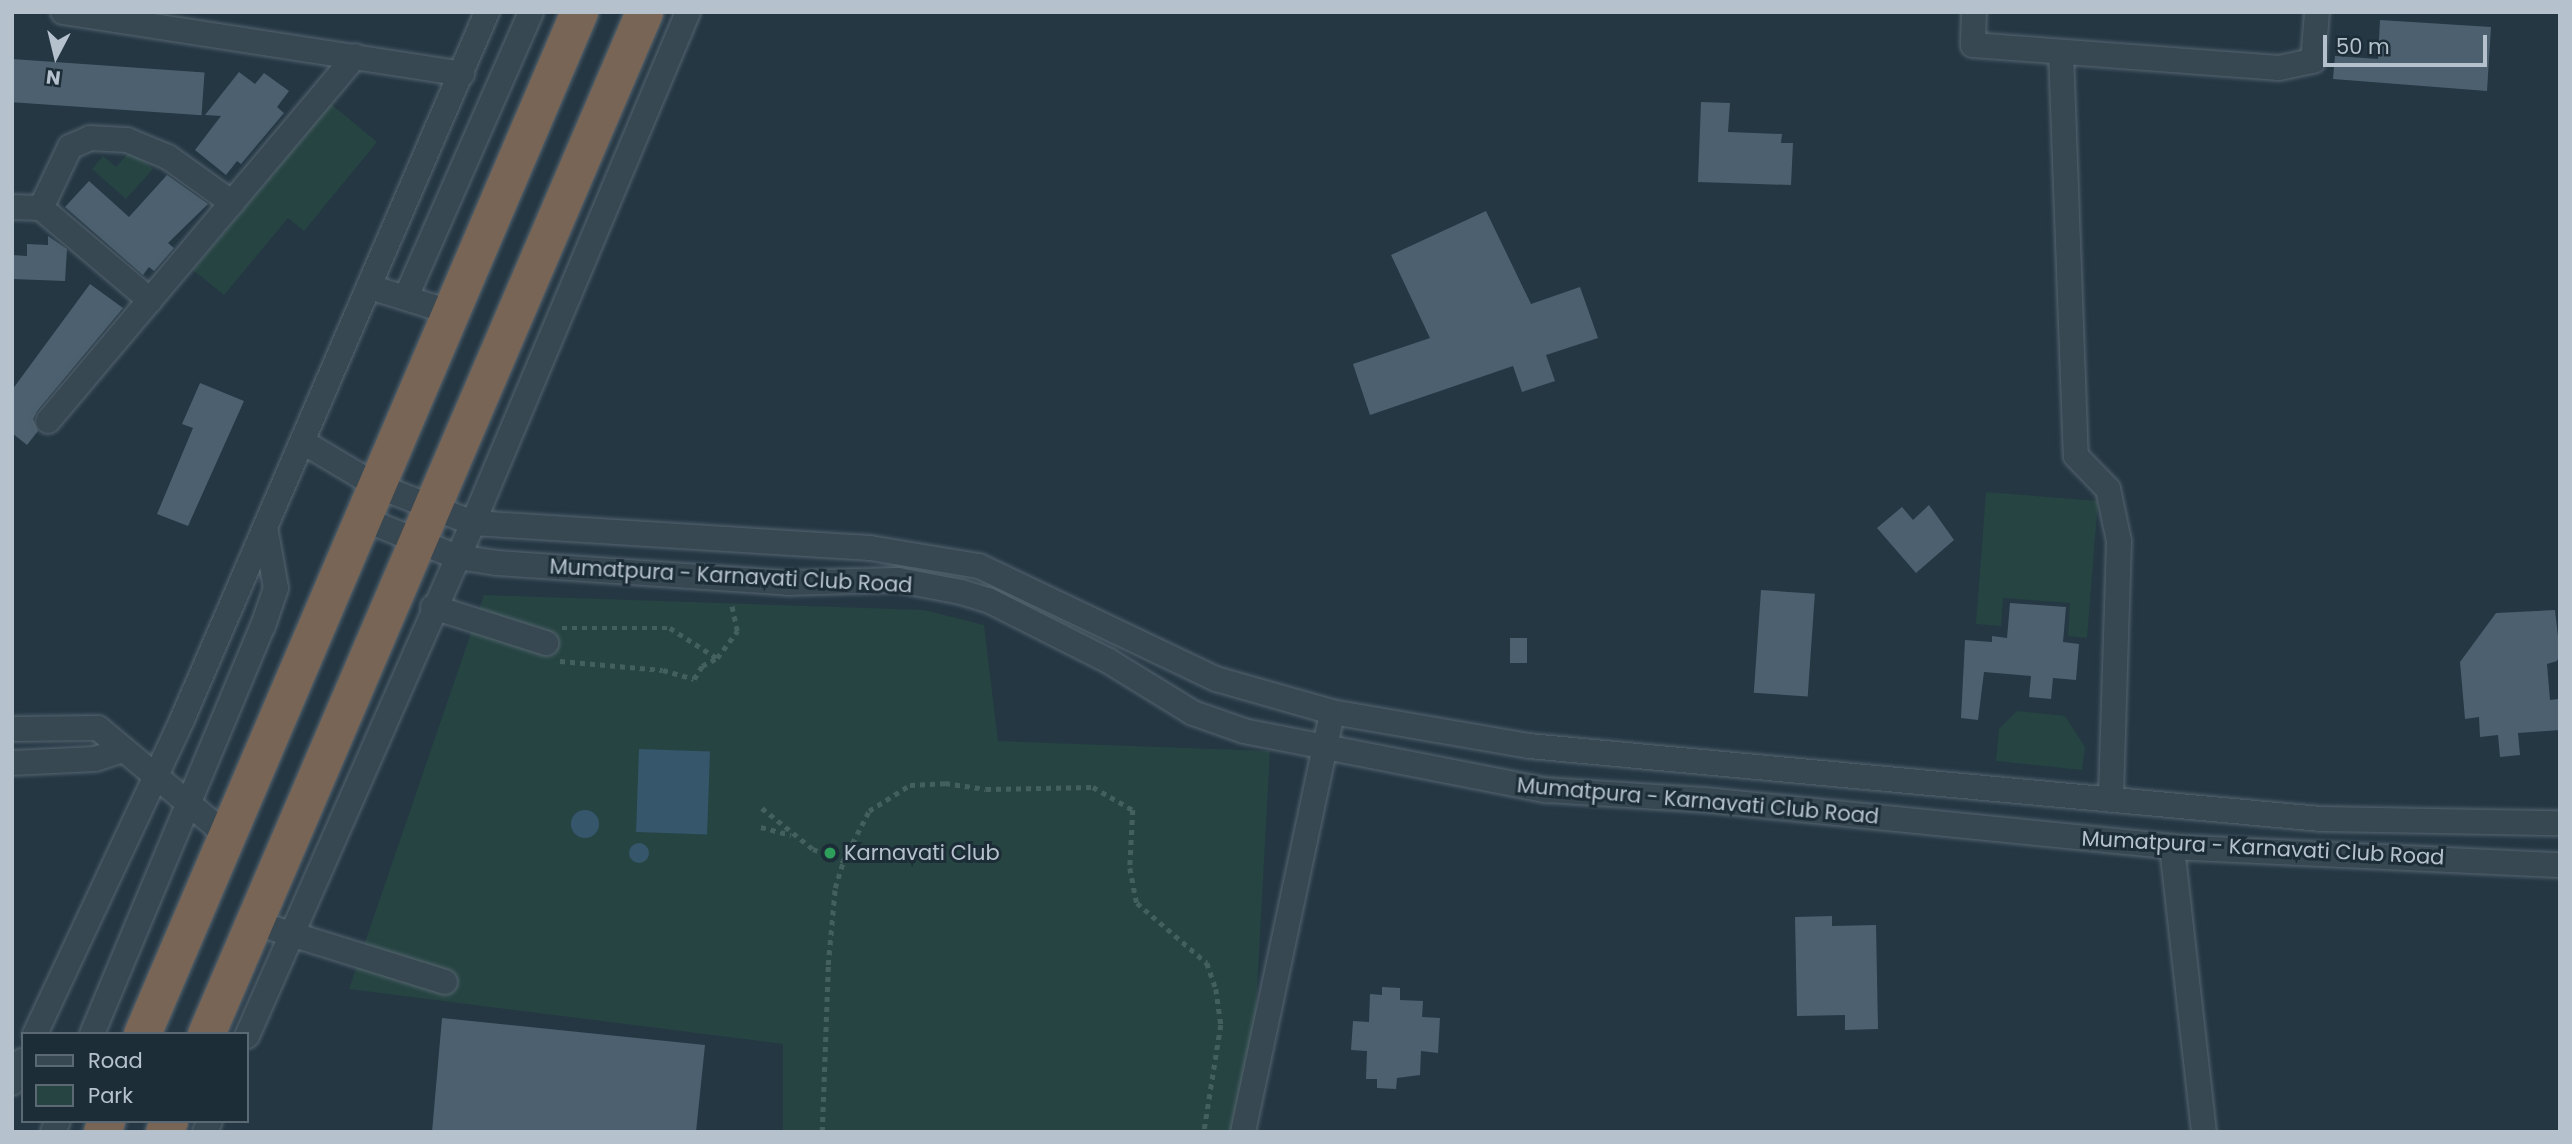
<!DOCTYPE html>
<html>
<head>
<meta charset="utf-8">
<style>
	body { margin:0 }
	#map { position:relative; width:2572px; height:1144px; overflow:hidden; background:#243743; font-family:Poppins,sans-serif }
	div>[style] { position:absolute }
	[style*='--x'] { left:calc(var(--x)*1px); top:calc(var(--y)*1px); width:calc(var(--w)*1px); rotate:calc(var(--a)*1deg) }
	.green>* { inset:0; background:#264442 }
	.water>* { inset:0; background:#36566c; transform-origin:0 0 }
	.round { border-radius:50% }
	.building>* { inset:0; background:#4c606f; transform-origin:0 0 }
	.path>* { height:4.5px; margin-top:-2.25px; transform-origin:0; background:repeating-linear-gradient(90deg,#44605e 0 5px,transparent 0 10px) }
	.roads { filter:drop-shadow(0 0 2px #566570) drop-shadow(0 0 2px #566570) }
	.minor>* { height:24px; margin:-12px; padding:0 12px; transform-origin:12px; border-radius:12px; background:#384853 }
	.highway>* { height:37px; margin:-18.5px; padding:0 18.5px; transform-origin:18.5px; border-radius:18.5px; background:#796555 }
	.dots>* { width:19px; height:19px; translate:-50% -50%; box-sizing:border-box; border:4px solid #1d2d38; border-radius:50% }
	span { translate:-50% -50%; white-space:nowrap; text-align:center; line-height:1.15; -webkit-text-stroke:6px #1d2d38; paint-order:stroke }
	.street-label { font-size:21px; color:#b5c2cd }
	.poi-label { font-size:21px; color:#b5c2cd }
	.left { translate:0 -50%; text-align:left }
	.frame { position:absolute; inset:0; border:14px solid #b5c2cd; pointer-events:none }
	.legend { position:absolute; left:21px; top:1032px; width:228px; height:91px; box-sizing:border-box; background:#1d2d38; border:2px solid #5a6974; margin:0; padding:9px 12px; list-style:none; font-size:21px; color:#b5c2cd }
	.legend li { display:flex; align-items:center; gap:14px; height:35px }
	.legend b { width:35px; border:2px solid #5a6974 }
	.north { position:absolute; left:21px; top:21px; width:70px; height:70px; -webkit-text-stroke:5px #1d2d38; paint-order:stroke; rotate:187deg; font-size:19px; font-weight:700; line-height:28px; text-align:center; color:#b5c2cd }
	.north::after { content:''; display:block; margin:auto; width:24px; height:32px; background:#b5c2cd; clip-path:polygon(50% 0,100% 100%,50% 72%,0 100%) }
	.scale { position:absolute; left:2323px; top:35px; width:164px; height:32px; box-sizing:border-box; border:4px solid #b5c2cd; border-top:0; padding-left:9px; font-size:21px; line-height:24px; white-space:nowrap; color:#b5c2cd; -webkit-text-stroke:5px #1d2d38; paint-order:stroke }
</style>
</head>
<body>
<div id="map">
	<div class="green">
		<i style="clip-path:polygon(331px 104px,377px 142px,304px 231px,288px 218px,224px 295px,193px 270px)"></i>
		<i style="clip-path:polygon(131px 150px,153px 169px,126px 199px,92px 169px,103px 156px,116px 167px)"></i>
		<i style="clip-path:polygon(1986px 492px,2098px 501px,2087px 638px,2068px 636px,2070px 603px,2003px 598px,2001px 626px,1976px 624px)"></i>
		<i style="clip-path:polygon(484px 595px,924px 610px,984px 625px,998px 741px,1270px 751px,1255px 1026px,1232px 1132px,783px 1132px,783px 1044px,349px 989px)"></i>
		<i style="clip-path:polygon(2017px 711px,2065px 716px,2085px 747px,2082px 770px,1996px 761px,1999px 729px)"></i>
	</div>
	<div class="water">
		<i style="left:639px;top:749px;width:71px;height:83px;rotate:2deg"></i>
		<i class="round" style="left:571px;top:810px;width:28px;height:28px"></i>
		<i class="round" style="left:629px;top:843px;width:20px;height:20px"></i>
	</div>
	<div class="building">
		<i style="clip-path:polygon(2380px 20px,2491px 27px,2487px 91px,2333px 79px,2335px 56px,2378px 59px)"></i>
		<i style="left:12px;top:59px;width:193px;height:43px;rotate:4deg"></i>
		<i style="clip-path:polygon(239px 72px,255px 84px,264px 73px,289px 91px,277px 107px,284px 113px,241px 164px,237px 161px,226px 175px,195px 150px,221px 116px,205px 115px)"></i>
		<i style="clip-path:polygon(1701px 102px,1730px 103px,1728px 132px,1782px 134px,1781px 143px,1793px 143px,1791px 185px,1698px 182px)"></i>
		<i style="clip-path:polygon(167px 175px,208px 204px,168px 243px,174px 248px,154px 271px,149px 267px,143px 275px,65px 207px,89px 181px,129px 217px)"></i>
		<i style="clip-path:polygon(1486px 211px,1531px 304px,1580px 287px,1598px 338px,1546px 355px,1555px 381px,1522px 392px,1513px 366px,1370px 415px,1353px 364px,1430px 338px,1391px 255px)"></i>
		<i style="clip-path:polygon(48px 236px,67px 249px,65px 281px,12px 279px,12px 255px,27px 256px,27px 244px,48px 245px)"></i>
		<i style="clip-path:polygon(90px 284px,123px 308px,37px 411px,33px 419px,38px 431px,27px 445px,12px 433px,12px 390px)"></i>
		<i style="clip-path:polygon(200px 383px,244px 401px,188px 526px,157px 514px,193px 428px,182px 424px)"></i>
		<i style="clip-path:polygon(1929px 505px,1954px 540px,1916px 573px,1877px 528px,1902px 507px,1913px 520px)"></i>
		<i style="left:1761px;top:590px;width:54px;height:103px;rotate:4deg"></i>
		<i style="clip-path:polygon(2010px 603px,2066px 607px,2063px 642px,2079px 644px,2076px 680px,2053px 678px,2051px 699px,2029px 697px,2031px 676px,1984px 672px,1978px 720px,1961px 718px,1965px 640px,1992px 642px,1992px 636px,2007px 638px)"></i>
		<i style="clip-path:polygon(2555px 610px,2560px 654px,2557px 661px,2547px 664px,2550px 700px,2558px 699px,2560px 730px,2518px 733px,2520px 755px,2500px 757px,2498px 735px,2480px 737px,2479px 717px,2465px 719px,2460px 662px,2496px 613px)"></i>
		<i style="left:1510px;top:638px;width:17px;height:25px"></i>
		<i style="clip-path:polygon(1832px 916px,1832px 926px,1876px 925px,1878px 1029px,1845px 1030px,1845px 1015px,1797px 1016px,1795px 917px)"></i>
		<i style="clip-path:polygon(1382px 987px,1400px 988px,1400px 1000px,1423px 1001px,1422px 1017px,1440px 1018px,1438px 1053px,1421px 1051px,1420px 1075px,1397px 1078px,1396px 1089px,1377px 1088px,1377px 1079px,1366px 1079px,1367px 1051px,1351px 1050px,1353px 1021px,1369px 1022px,1370px 994px,1382px 995px)"></i>
		<i style="clip-path:polygon(442px 1018px,705px 1045px,696px 1132px,432px 1132px)"></i>
	</div>
	<div class="path">
		<i style="--x:562;--y:628;--w:108;--a:0"></i>
		<i style="--x:670;--y:628;--w:56;--a:32.6"></i>
		<i style="--x:717;--y:658;--w:34;--a:-53"></i>
		<i style="--x:737;--y:631;--w:29;--a:-102"></i>
		<i style="--x:560;--y:661;--w:103;--a:5"></i>
		<i style="--x:663;--y:670;--w:32;--a:16"></i>
		<i style="--x:694;--y:679;--w:15;--a:-58"></i>
		<i style="--x:702;--y:666;--w:17;--a:-28"></i>
		<i style="--x:762;--y:808;--w:65;--a:38.8"></i>
		<i style="--x:813;--y:849;--w:33;--a:21"></i>
		<i style="--x:761;--y:827;--w:31;--a:15"></i>
		<i style="--x:822;--y:1132;--w:167;--a:-87.9"></i>
		<i style="--x:828;--y:965;--w:77;--a:-84.8"></i>
		<i style="--x:835;--y:888;--w:28;--a:-73"></i>
		<i style="--x:843;--y:861;--w:56;--a:-62.5"></i>
		<i style="--x:869;--y:811;--w:49;--a:-32.4"></i>
		<i style="--x:910;--y:785;--w:35;--a:-3"></i>
		<i style="--x:945;--y:783;--w:41;--a:8.3"></i>
		<i style="--x:986;--y:789;--w:107;--a:-1.1"></i>
		<i style="--x:1093;--y:787;--w:46;--a:29.9"></i>
		<i style="--x:1133;--y:810;--w:58;--a:93"></i>
		<i style="--x:1130;--y:868;--w:36;--a:79"></i>
		<i style="--x:1137;--y:903;--w:92;--a:40.6"></i>
		<i style="--x:1207;--y:963;--w:28;--a:71"></i>
		<i style="--x:1216;--y:989;--w:36;--a:82"></i>
		<i style="--x:1221;--y:1025;--w:108;--a:99"></i>
	</div>
	<div class="roads">
		<div class="minor">
			<i style="--x:63;--y:12;--w:404;--a:8.8"></i>
			<i style="--x:1974;--y:12;--w:33;--a:92"></i>
			<i style="--x:1973;--y:45;--w:307;--a:4.3"></i>
			<i style="--x:2279;--y:68;--w:35;--a:-12"></i>
			<i style="--x:2313;--y:61;--w:49;--a:-85.3"></i>
			<i style="--x:2061;--y:52;--w:404;--a:87.9"></i>
			<i style="--x:2076;--y:456;--w:46;--a:45.9"></i>
			<i style="--x:2108;--y:489;--w:53;--a:78.1"></i>
			<i style="--x:2119;--y:541;--w:259;--a:91.8"></i>
			<i style="--x:12;--y:207;--w:29;--a:2"></i>
			<i style="--x:41;--y:208;--w:68;--a:-64.6"></i>
			<i style="--x:70;--y:147;--w:22;--a:-24"></i>
			<i style="--x:90;--y:138;--w:37;--a:3"></i>
			<i style="--x:127;--y:140;--w:44;--a:22.5"></i>
			<i style="--x:168;--y:157;--w:79;--a:35.7"></i>
			<i style="--x:41;--y:208;--w:143;--a:40.2"></i>
			<i style="--x:370;--y:287;--w:84;--a:17.4"></i>
			<i style="--x:406;--y:297;--w:311;--a:-66.3"></i>
			<i style="--x:48;--y:421;--w:477;--a:-49.9"></i>
			<i style="--x:303;--y:442;--w:84;--a:30.8"></i>
			<i style="--x:375;--y:485;--w:105;--a:21.2"></i>
			<i style="--x:473;--y:523;--w:398;--a:3.6"></i>
			<i style="--x:870;--y:548;--w:110;--a:9.4"></i>
			<i style="--x:979;--y:566;--w:263;--a:25.5"></i>
			<i style="--x:1216;--y:679;--w:121;--a:15.9"></i>
			<i style="--x:1332;--y:712;--w:200;--a:9.8"></i>
			<i style="--x:1529;--y:746;--w:795;--a:5.27"></i>
			<i style="--x:2321;--y:819;--w:239;--a:1"></i>
			<i style="--x:361;--y:518;--w:104;--a:22.1"></i>
			<i style="--x:457;--y:557;--w:40;--a:8.5"></i>
			<i style="--x:497;--y:563;--w:292;--a:3.9"></i>
			<i style="--x:788;--y:583;--w:110;--a:-1.6"></i>
			<i style="--x:898;--y:580;--w:64;--a:10.8"></i>
			<i style="--x:961;--y:592;--w:28;--a:17"></i>
			<i style="--x:988;--y:600;--w:133;--a:26.8"></i>
			<i style="--x:1107;--y:660;--w:101;--a:31.6"></i>
			<i style="--x:1193;--y:713;--w:54;--a:19.4"></i>
			<i style="--x:1244;--y:731;--w:308;--a:11.1"></i>
			<i style="--x:1546;--y:790;--w:159;--a:3.6"></i>
			<i style="--x:1705;--y:800;--w:469;--a:5.7"></i>
			<i style="--x:2172;--y:847;--w:388;--a:2.7"></i>
			<i style="--x:433;--y:607;--w:119;--a:17.7"></i>
			<i style="--x:12;--y:729;--w:86;--a:-0.7"></i>
			<i style="--x:98;--y:728;--w:165;--a:39.8"></i>
			<i style="--x:12;--y:763;--w:83;--a:-2.8"></i>
			<i style="--x:95;--y:759;--w:28;--a:-18"></i>
			<i style="--x:2172;--y:847;--w:287;--a:83.6"></i>
			<i style="--x:275;--y:929;--w:178;--a:17.3"></i>
			<i style="--x:35;--y:1034;--w:347;--a:-64.9"></i>
			<i style="--x:182;--y:720;--w:771;--a:-66.69"></i>
			<i style="--x:92;--y:1034;--w:442;--a:-67.3"></i>
			<i style="--x:263;--y:626;--w:40;--a:-71.1"></i>
			<i style="--x:276;--y:588;--w:62;--a:-100.2"></i>
			<i style="--x:247;--y:1036;--w:561;--a:-66.22"></i>
			<i style="--x:473;--y:523;--w:554;--a:-67.18"></i>
			<i style="--x:12;--y:1083;--w:25;--a:-64"></i>
			<i style="--x:53;--y:1132;--w:12;--a:-66"></i>
			<i style="--x:205;--y:1132;--w:12;--a:-66"></i>
			<i style="--x:1243;--y:1132;--w:429;--a:-78"></i>
		</div>
		<div class="highway">
			<i style="--x:142;--y:1034;--w:1112;--a:-66.85"></i>
			<i style="--x:206;--y:1034;--w:1112;--a:-66.8"></i>
			<i style="--x:102;--y:1132;--w:12;--a:-70"></i>
			<i style="--x:164;--y:1132;--w:12;--a:-66"></i>
		</div>
	</div>
	<div class="dots">
		<i style="left:830px;top:853px;background:#2e9e5b"></i>
	</div>
	<div class="street-label">
		<span style="left:731px;top:576px;rotate:3deg">Mumatpura - Karnavati Club Road</span>
		<span style="left:1698px;top:801px;rotate:5deg">Mumatpura - Karnavati Club Road</span>
		<span style="left:2263px;top:848px;rotate:3deg">Mumatpura - Karnavati Club Road</span>
	</div>
	<div class="poi-label">
		<span class="left" style="left:844px;top:853px">Karnavati Club</span>
	</div>
	<div class="frame"></div>
	<ul class="legend">
	<li><b style="height:9px;background:#384853"></b>Road</li>
	<li><b style="height:19px;background:#264442"></b>Park</li>
	</ul>
	<div class="north">N</div>
	<div class="scale">50 m</div>
</div>
</body>
</html>
